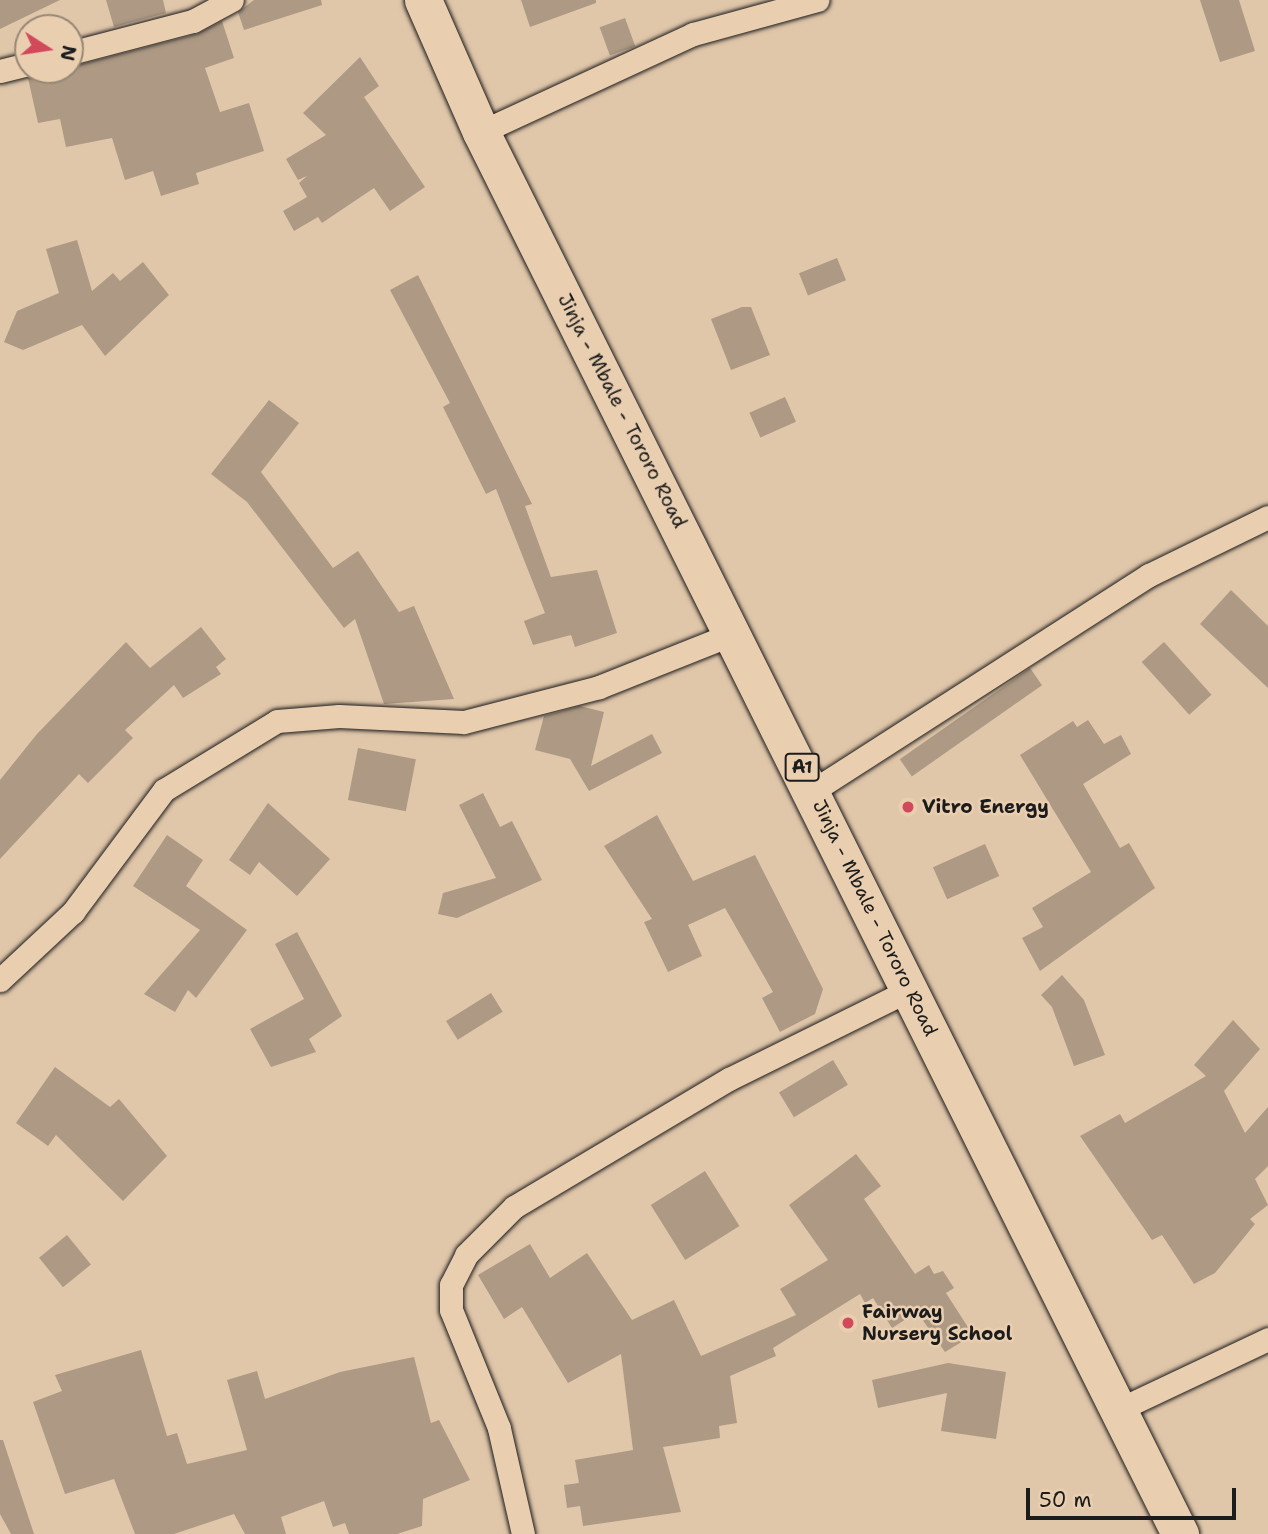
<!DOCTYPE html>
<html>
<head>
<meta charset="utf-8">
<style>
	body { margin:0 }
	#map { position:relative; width:1268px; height:1534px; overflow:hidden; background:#e1c7aa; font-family:"Shantell Sans",sans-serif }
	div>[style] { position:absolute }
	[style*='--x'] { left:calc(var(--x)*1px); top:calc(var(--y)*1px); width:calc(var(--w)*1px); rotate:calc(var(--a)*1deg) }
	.building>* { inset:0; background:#ad9984; transform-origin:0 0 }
	.roads { filter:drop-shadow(0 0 2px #1c1c1c) drop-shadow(0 0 2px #1c1c1c) }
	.street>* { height:23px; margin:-11.5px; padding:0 11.5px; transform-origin:11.5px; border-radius:11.5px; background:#e9ceb0 }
	.primary>* { height:37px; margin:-18.5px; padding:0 18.5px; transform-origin:18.5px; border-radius:18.5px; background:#e9ceb0 }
	.dots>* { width:19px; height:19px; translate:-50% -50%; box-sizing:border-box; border:4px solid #e9ceb0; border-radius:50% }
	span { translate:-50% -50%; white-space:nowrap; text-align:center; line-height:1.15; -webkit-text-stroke:5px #e9ceb0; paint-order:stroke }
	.shield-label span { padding:2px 5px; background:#e9ceb0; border:2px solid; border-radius:5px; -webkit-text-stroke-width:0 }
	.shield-label { font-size:18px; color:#1c1c1c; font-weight:700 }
	.street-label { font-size:19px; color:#1c1c1c }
	.poi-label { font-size:19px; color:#1c1c1c; font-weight:700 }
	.left { translate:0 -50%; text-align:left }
	.north { position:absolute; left:14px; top:14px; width:70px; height:70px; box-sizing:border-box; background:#e9ceb0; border:2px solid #978775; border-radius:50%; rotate:102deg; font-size:19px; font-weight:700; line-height:28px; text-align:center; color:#1c1c1c }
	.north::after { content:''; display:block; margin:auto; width:24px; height:32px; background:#d1495b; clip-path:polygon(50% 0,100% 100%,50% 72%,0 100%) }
	.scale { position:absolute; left:1026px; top:1488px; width:210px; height:32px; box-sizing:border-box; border:4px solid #1c1c1c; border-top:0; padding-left:9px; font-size:21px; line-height:24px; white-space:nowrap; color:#1c1c1c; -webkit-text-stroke:5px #e9ceb0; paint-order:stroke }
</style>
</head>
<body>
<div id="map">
	<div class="building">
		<i style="clip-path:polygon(0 0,60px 0,0 29px)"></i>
		<i style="clip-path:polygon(106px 0,163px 0,166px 13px,114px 27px)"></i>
		<i style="clip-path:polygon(254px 0,321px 0,322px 5px,244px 30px,238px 12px)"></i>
		<i style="clip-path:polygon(521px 0,596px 0,596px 3px,530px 27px)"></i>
		<i style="clip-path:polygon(1200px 0,1239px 0,1255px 51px,1220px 62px)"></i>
		<i style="left:625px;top:18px;width:30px;height:27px;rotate:70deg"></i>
		<i style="clip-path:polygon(222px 21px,234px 58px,205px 68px,220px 112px,249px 103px,264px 151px,196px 173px,199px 184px,161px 196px,153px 171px,125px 180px,112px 138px,66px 147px,60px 119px,38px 123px,28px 78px,197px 34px)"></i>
		<i style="clip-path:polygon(360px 57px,379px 86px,364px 97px,425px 187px,390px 211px,374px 188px,322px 223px,318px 217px,294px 231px,283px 211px,307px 197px,299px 183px,307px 176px,298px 180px,286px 159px,326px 135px,303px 113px)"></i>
		<i style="clip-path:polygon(77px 240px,92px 291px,113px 273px,120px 281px,143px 262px,169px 295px,105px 356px,82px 325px,23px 350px,4px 342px,17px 311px,59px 293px,46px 249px)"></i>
		<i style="left:837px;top:258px;width:24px;height:41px;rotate:68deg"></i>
		<i style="clip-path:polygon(418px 275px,532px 504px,525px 506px,551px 577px,597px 570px,617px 633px,575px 647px,571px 635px,533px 645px,524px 621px,545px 613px,496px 489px,486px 494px,443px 407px,450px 403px,390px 290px)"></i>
		<i style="clip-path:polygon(742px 307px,751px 307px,770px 355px,731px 370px,711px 319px)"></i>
		<i style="left:785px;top:397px;width:27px;height:39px;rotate:66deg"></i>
		<i style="clip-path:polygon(269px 400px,299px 423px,261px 472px,333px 568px,358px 551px,399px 612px,414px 606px,454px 699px,384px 704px,355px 619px,344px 628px,247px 502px,211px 474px)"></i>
		<i style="clip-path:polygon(1231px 590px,1268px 626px,1268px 688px,1200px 624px)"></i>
		<i style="clip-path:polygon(201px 627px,226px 659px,216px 667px,221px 674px,183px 698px,174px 685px,125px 730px,133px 738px,88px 783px,79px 774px,0 859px,0 780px,37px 734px,126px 642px,150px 668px)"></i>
		<i style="left:1164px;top:642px;width:71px;height:30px;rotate:48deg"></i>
		<i style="left:1030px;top:668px;width:21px;height:159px;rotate:55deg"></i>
		<i style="clip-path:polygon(580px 706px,604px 712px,591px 766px,652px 734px,662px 753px,589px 791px,570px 759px,535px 750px,544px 716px)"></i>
		<i style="clip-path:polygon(1088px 720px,1104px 744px,1121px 735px,1131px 754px,1083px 784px,1120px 848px,1129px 843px,1155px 888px,1040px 971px,1022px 938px,1043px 927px,1032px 908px,1091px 872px,1020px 755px,1073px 721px,1077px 727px)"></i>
		<i style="left:358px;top:748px;width:59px;height:53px;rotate:11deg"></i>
		<i style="clip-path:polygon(483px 793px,500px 827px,512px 821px,542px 880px,457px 918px,438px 914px,443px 893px,496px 878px,459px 805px)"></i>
		<i style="clip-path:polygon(268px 803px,330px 859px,297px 896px,259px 862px,250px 875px,229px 860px)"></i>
		<i style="clip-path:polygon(657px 815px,693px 881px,755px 855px,823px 989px,815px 1014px,780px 1032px,762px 998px,773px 992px,725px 908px,688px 925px,702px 956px,668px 972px,644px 922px,652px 919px,604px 846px)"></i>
		<i style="clip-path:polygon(167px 835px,203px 860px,186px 886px,247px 930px,196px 998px,188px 990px,175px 1012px,144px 994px,200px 930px,133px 886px)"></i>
		<i style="left:985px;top:844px;width:35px;height:57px;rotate:66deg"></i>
		<i style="clip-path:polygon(297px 932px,342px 1016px,309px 1039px,316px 1052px,271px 1067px,250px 1029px,304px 999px,275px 944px)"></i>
		<i style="clip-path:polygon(1062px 975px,1084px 1000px,1105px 1055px,1074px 1066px,1052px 1007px,1041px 995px)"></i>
		<i style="left:491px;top:993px;width:22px;height:53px;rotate:58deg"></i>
		<i style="clip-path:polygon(1233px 1020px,1260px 1049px,1224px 1091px,1245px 1133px,1268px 1107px,1268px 1166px,1255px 1179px,1268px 1205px,1250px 1219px,1255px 1224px,1215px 1273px,1194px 1284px,1162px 1235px,1152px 1240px,1080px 1136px,1120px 1114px,1125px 1123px,1206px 1076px,1194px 1065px)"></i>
		<i style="left:833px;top:1060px;width:29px;height:63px;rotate:59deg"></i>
		<i style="clip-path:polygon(55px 1067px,110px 1107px,119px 1099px,167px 1156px,123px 1201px,56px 1135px,48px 1146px,16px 1123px)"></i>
		<i style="clip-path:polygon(856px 1154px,881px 1186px,864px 1199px,915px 1274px,929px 1265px,934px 1274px,943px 1271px,954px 1288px,946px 1293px,973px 1335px,945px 1352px,917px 1312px,892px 1328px,873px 1298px,865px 1303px,860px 1294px,773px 1348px,776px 1356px,730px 1376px,737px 1423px,719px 1426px,720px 1438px,663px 1447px,681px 1512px,583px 1526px,580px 1506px,567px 1508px,564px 1485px,579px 1483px,575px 1460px,633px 1450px,621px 1354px,568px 1383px,522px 1307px,504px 1319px,478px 1275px,530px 1244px,550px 1278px,587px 1253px,632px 1320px,674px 1300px,701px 1356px,796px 1315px,780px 1289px,828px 1260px,789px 1205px)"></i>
		<i style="left:705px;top:1171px;width:65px;height:64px;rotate:58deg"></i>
		<i style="left:67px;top:1235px;width:38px;height:36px;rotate:51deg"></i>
		<i style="clip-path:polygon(141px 1350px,167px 1436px,177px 1433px,187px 1464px,247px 1450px,227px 1380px,257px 1371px,265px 1399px,340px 1372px,414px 1357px,431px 1423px,439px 1420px,470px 1480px,423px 1499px,422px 1526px,397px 1534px,349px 1534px,345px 1523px,333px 1527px,324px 1501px,281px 1517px,286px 1534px,245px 1534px,234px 1514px,174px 1534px,135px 1534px,114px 1479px,65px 1494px,33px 1402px,62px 1391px,55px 1375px)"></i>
		<i style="clip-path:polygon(948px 1363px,1006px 1372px,996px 1439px,941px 1431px,947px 1393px,878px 1408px,872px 1380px)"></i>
		<i style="clip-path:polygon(0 1440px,3px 1440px,34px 1534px,11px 1534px,0 1514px)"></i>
	</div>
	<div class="roads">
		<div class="street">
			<i style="--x:70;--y:53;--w:127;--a:-14.6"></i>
			<i style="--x:193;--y:21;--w:44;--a:-28.3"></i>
			<i style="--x:0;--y:71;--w:29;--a:-14"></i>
			<i style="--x:481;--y:132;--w:234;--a:-24.8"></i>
			<i style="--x:693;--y:34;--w:129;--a:-15.3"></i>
			<i style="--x:814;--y:790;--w:398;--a:-32.7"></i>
			<i style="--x:1149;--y:575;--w:132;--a:-26"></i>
			<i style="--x:0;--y:980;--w:100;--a:-43"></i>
			<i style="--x:73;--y:912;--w:152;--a:-53.3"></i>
			<i style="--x:164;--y:790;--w:132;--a:-31.4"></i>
			<i style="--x:277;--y:721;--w:62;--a:-4.6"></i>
			<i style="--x:339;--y:716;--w:125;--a:2.7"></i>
			<i style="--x:464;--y:722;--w:139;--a:-14.5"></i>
			<i style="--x:599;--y:687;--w:146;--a:-21.7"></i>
			<i style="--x:1118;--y:1410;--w:166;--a:-25.3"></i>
			<i style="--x:523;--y:1534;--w:109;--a:-102.8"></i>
			<i style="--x:499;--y:1428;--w:127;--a:-112.1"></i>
			<i style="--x:451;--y:1310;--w:25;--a:-90"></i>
			<i style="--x:451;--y:1285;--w:34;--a:-63"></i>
			<i style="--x:466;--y:1255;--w:68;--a:-45"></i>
			<i style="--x:514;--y:1207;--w:250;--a:-30.8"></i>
			<i style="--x:729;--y:1079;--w:201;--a:-26.3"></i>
		</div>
		<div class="primary">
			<i style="--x:423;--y:0;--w:144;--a:66.3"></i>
			<i style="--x:481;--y:132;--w:1567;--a:63.5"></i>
		</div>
	</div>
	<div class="dots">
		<i style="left:908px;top:807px;background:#d1495b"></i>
		<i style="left:848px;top:1323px;background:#d1495b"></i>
	</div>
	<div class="shield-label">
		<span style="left:802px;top:767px">A1</span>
	</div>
	<div class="street-label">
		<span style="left:622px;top:411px;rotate:63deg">Jinja - Mbale - Tororo Road</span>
		<span style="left:875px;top:918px;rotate:64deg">Jinja - Mbale - Tororo Road</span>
	</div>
	<div class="poi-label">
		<span class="left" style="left:922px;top:807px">Vitro Energy</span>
		<span class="left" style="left:862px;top:1323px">Fairway<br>Nursery School</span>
	</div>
	<div class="north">N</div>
	<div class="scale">50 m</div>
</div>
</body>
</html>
